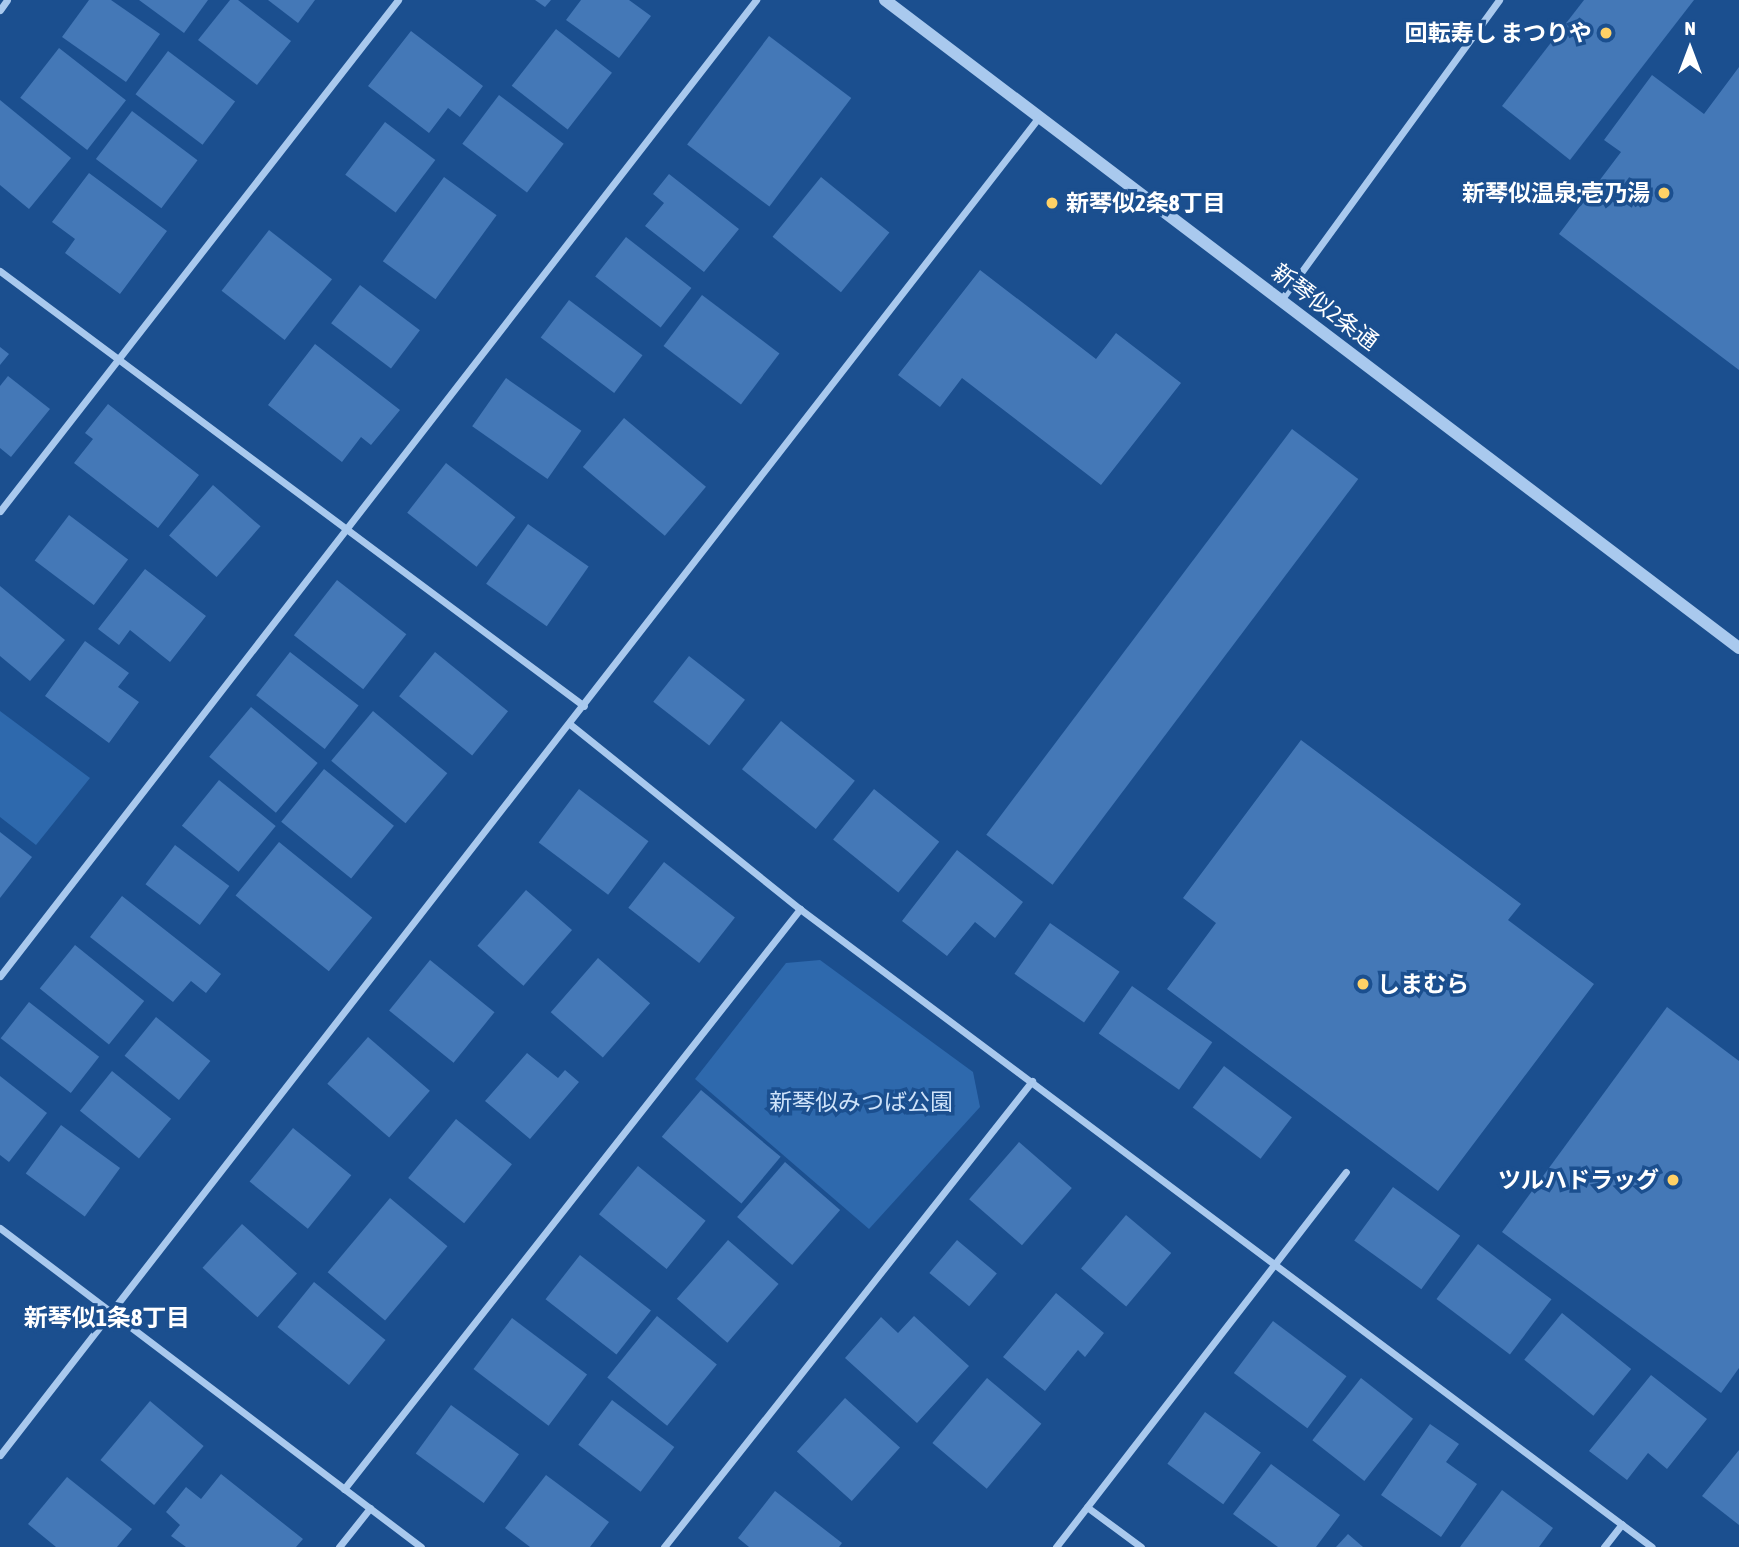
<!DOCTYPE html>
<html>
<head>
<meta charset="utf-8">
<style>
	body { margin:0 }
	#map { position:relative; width:1739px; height:1547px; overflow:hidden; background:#1b4f8f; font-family:"Asap Condensed","Noto Sans JP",sans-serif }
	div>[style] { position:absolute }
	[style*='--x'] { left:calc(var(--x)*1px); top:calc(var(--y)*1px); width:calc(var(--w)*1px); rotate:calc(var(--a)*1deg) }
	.green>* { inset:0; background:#2e69ad }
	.building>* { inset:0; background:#4478b7; transform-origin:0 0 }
	.minor>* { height:7px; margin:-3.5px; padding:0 3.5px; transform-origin:3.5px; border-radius:3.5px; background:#a9c9ee }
	.tertiary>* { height:12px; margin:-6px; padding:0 6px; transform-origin:6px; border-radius:6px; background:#a9c9ee }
	.dots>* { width:19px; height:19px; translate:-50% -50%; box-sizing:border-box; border:4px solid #1b4f8f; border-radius:50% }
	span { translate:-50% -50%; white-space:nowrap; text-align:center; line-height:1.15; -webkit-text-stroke:7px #1b4f8f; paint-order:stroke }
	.poi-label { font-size:23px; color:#fff; font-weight:700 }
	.right { translate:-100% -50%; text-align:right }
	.left { translate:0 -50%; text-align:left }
	.street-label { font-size:23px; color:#fff }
	.park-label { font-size:23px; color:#cfe3fa }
	.neighbourhood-label { font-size:24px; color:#fff; font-weight:700 }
	.north { position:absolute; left:1655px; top:14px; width:70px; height:70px; -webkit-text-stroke:5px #1b4f8f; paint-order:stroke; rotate:0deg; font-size:19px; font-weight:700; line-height:28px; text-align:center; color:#fff }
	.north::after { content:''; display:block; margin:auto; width:24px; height:32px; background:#fff; clip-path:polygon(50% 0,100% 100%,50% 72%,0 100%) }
</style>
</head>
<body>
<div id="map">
	<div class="green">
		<i style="clip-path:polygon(0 711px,90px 778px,36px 845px,0 817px)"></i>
		<i style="clip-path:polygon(820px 960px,973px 1072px,980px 1107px,869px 1229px,695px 1079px,786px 963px)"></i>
	</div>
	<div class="building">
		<i style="clip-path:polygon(89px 0,111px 0,160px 34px,126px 82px,62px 37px)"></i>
		<i style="clip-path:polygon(139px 0,208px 0,184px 33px)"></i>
		<i style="clip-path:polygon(230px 0,238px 0,291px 41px,257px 85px,198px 40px)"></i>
		<i style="clip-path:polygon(268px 0,315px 0,298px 23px)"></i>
		<i style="clip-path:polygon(535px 0,551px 0,545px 7px)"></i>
		<i style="clip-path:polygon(581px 0,629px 0,651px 16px,619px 58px,566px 20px)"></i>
		<i style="clip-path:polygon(1584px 0,1694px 0,1570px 160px,1502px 106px)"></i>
		<i style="left:556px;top:29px;width:71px;height:72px;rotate:38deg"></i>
		<i style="clip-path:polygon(411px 31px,483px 86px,460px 117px,448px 108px,429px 133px,368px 86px)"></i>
		<i style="left:769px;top:36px;width:103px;height:136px;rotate:37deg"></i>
		<i style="left:59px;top:48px;width:85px;height:63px;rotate:38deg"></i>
		<i style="left:168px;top:51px;width:84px;height:54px;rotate:37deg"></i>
		<i style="clip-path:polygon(1739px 67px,1739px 370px,1559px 234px,1621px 152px,1604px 140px,1652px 75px,1704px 114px)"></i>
		<i style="left:499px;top:95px;width:81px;height:61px;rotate:37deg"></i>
		<i style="clip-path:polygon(0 100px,71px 158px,29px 209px,0 185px)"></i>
		<i style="left:132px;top:111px;width:82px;height:60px;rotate:37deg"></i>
		<i style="left:385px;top:122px;width:63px;height:66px;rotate:37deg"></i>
		<i style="clip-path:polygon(89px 173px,167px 231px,120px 294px,65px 253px,75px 239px,52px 222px)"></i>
		<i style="clip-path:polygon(669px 174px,739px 229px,704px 272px,645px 226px,664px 203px,653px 194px)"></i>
		<i style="left:444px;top:177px;width:65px;height:104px;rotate:36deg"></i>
		<i style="left:821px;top:177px;width:88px;height:77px;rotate:39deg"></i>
		<i style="left:269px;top:230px;width:80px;height:77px;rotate:38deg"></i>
		<i style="left:626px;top:237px;width:83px;height:50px;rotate:38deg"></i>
		<i style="clip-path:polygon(980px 270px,1096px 359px,1116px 333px,1181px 383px,1101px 485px,962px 378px,940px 407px,898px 375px)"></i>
		<i style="left:360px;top:285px;width:75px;height:48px;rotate:37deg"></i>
		<i style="left:702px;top:295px;width:97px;height:64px;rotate:37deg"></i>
		<i style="left:569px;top:300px;width:92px;height:47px;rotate:37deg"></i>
		<i style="clip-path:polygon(315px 344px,400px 410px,371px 445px,361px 437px,342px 462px,268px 405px)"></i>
		<i style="clip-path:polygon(0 347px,9px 354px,0 365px)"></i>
		<i style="clip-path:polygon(8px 376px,50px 409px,11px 457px,0 448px,0 386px)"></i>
		<i style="left:506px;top:378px;width:92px;height:59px;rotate:35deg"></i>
		<i style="clip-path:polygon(108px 404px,199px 475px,158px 528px,74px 463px,93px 439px,85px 433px)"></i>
		<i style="left:624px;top:418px;width:107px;height:64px;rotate:40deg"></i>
		<i style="left:1292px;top:429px;width:83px;height:508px;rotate:37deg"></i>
		<i style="left:446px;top:463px;width:88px;height:63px;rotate:38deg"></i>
		<i style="left:213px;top:485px;width:63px;height:67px;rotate:41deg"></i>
		<i style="left:69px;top:515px;width:74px;height:57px;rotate:37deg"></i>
		<i style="left:528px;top:524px;width:74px;height:73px;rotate:35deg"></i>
		<i style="clip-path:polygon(145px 569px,206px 616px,170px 662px,130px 630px,119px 645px,98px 629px)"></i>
		<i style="left:337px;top:580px;width:88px;height:70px;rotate:38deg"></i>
		<i style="clip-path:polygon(0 586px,65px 640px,30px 681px,0 656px)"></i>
		<i style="clip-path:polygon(85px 641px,129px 673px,118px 687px,139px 702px,109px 743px,45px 696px)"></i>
		<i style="left:290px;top:652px;width:87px;height:55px;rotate:38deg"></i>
		<i style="left:435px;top:652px;width:94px;height:57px;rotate:39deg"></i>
		<i style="left:689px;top:656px;width:71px;height:58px;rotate:38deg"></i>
		<i style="left:251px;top:707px;width:87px;height:65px;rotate:40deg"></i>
		<i style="left:373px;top:711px;width:97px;height:65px;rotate:40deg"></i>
		<i style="left:781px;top:721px;width:95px;height:62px;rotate:39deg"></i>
		<i style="clip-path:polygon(1301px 740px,1521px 904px,1508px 920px,1594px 984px,1438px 1191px,1167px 989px,1216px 923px,1183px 898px)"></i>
		<i style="left:324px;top:769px;width:90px;height:68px;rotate:39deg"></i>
		<i style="left:219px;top:780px;width:73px;height:59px;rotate:39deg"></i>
		<i style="left:579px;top:789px;width:87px;height:67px;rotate:37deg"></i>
		<i style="left:874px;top:789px;width:84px;height:65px;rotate:39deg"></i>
		<i style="clip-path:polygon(0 832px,32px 857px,0 898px)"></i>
		<i style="left:279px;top:842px;width:120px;height:69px;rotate:39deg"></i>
		<i style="left:175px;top:845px;width:68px;height:49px;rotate:37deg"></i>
		<i style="clip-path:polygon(957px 850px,1023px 902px,995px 938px,975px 922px,947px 956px,902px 921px)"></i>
		<i style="left:664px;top:862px;width:90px;height:58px;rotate:38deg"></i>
		<i style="left:526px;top:890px;width:61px;height:74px;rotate:41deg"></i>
		<i style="clip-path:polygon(122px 896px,221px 974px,206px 993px,191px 981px,173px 1002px,90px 937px)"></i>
		<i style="left:1050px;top:923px;width:85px;height:62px;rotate:35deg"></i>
		<i style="left:75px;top:945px;width:89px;height:56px;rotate:39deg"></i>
		<i style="left:598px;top:958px;width:69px;height:72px;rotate:41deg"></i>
		<i style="left:430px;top:960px;width:83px;height:65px;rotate:39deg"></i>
		<i style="left:1132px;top:986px;width:98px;height:58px;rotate:35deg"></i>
		<i style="left:29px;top:1002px;width:89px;height:46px;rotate:38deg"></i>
		<i style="clip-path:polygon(1667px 1007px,1739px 1061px,1739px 1368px,1721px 1393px,1502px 1232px)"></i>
		<i style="left:156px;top:1017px;width:70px;height:50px;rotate:39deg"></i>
		<i style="left:368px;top:1037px;width:82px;height:62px;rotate:41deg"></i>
		<i style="clip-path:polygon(527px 1053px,558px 1078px,565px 1070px,579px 1082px,530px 1139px,485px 1101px)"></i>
		<i style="left:1224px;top:1066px;width:85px;height:52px;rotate:37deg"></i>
		<i style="left:112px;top:1071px;width:76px;height:51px;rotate:39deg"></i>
		<i style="clip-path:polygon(0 1076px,47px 1113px,9px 1162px,0 1155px)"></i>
		<i style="left:701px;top:1090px;width:104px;height:61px;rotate:40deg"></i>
		<i style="left:456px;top:1119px;width:72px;height:76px;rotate:39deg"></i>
		<i style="left:61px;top:1125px;width:73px;height:60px;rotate:36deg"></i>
		<i style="left:293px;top:1128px;width:75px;height:69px;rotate:39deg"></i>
		<i style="left:1019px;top:1142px;width:70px;height:76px;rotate:41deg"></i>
		<i style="left:785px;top:1162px;width:73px;height:73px;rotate:41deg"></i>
		<i style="left:638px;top:1166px;width:87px;height:62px;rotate:39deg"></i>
		<i style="left:1393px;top:1187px;width:83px;height:66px;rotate:36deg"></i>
		<i style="left:390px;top:1198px;width:75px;height:97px;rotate:40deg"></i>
		<i style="left:1126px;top:1215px;width:59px;height:70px;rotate:40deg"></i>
		<i style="left:242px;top:1224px;width:74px;height:59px;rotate:42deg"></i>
		<i style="left:728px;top:1240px;width:67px;height:78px;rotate:41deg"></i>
		<i style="left:957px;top:1240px;width:52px;height:43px;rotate:40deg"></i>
		<i style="left:1478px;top:1244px;width:92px;height:69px;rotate:37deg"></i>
		<i style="left:580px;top:1255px;width:90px;height:56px;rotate:38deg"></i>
		<i style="left:314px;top:1282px;width:92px;height:58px;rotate:39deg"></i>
		<i style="clip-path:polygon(1056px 1293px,1104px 1333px,1085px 1357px,1078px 1350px,1045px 1391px,1003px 1357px)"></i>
		<i style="left:1562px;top:1313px;width:89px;height:60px;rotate:39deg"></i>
		<i style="left:657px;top:1316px;width:77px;height:79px;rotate:39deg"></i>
		<i style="clip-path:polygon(914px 1316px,969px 1366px,917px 1423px,845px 1358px,881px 1317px,898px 1333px)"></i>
		<i style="left:512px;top:1318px;width:94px;height:64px;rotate:37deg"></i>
		<i style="left:1273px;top:1321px;width:92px;height:65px;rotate:37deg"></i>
		<i style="clip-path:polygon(1651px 1375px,1707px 1419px,1667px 1469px,1648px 1453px,1627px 1480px,1589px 1451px)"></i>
		<i style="left:987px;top:1378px;width:71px;height:85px;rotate:40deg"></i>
		<i style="left:1361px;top:1378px;width:66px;height:79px;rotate:38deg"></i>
		<i style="left:845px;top:1398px;width:74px;height:72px;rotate:42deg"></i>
		<i style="left:612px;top:1400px;width:78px;height:56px;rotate:37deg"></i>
		<i style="left:150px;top:1401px;width:70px;height:77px;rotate:40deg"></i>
		<i style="left:451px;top:1405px;width:84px;height:60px;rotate:36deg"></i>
		<i style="left:1205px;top:1412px;width:69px;height:64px;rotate:36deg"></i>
		<i style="clip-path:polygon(1430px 1424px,1459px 1444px,1446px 1462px,1477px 1484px,1441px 1537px,1381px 1495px)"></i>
		<i style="clip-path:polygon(1739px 1450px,1739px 1525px,1702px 1496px)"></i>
		<i style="clip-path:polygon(1271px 1464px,1340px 1515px,1316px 1547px,1278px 1547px,1233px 1514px)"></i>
		<i style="clip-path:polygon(221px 1474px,303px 1539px,296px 1547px,186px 1547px,171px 1536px,180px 1525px,166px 1512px,186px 1487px,201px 1499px)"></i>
		<i style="clip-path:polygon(546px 1475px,609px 1522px,590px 1547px,530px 1547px,505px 1528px)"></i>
		<i style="clip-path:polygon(67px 1477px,132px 1529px,117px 1547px,56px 1547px,28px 1524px)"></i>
		<i style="clip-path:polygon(1502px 1490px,1553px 1528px,1539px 1547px,1460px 1547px)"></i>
		<i style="clip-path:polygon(775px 1491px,842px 1543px,839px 1547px,749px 1547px,738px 1538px)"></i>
		<i style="clip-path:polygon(1348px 1534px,1363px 1547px,1336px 1547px)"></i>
	</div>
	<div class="minor">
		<i style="--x:0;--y:10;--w:12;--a:-55"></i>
		<i style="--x:0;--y:271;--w:728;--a:36.68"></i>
		<i style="--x:1281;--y:300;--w:371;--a:-54"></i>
		<i style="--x:0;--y:511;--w:648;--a:-52.09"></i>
		<i style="--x:571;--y:725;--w:294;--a:38.8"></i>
		<i style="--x:800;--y:909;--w:1064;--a:36.83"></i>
		<i style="--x:0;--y:976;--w:1235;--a:-52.24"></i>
		<i style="--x:0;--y:1228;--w:528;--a:37.15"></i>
		<i style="--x:0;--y:1455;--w:1694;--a:-52.17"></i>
		<i style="--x:344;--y:1489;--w:738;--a:-51.83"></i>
		<i style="--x:1087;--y:1507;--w:67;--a:36.5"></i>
		<i style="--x:339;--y:1547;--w:50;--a:-51.5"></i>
		<i style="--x:664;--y:1547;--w:594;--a:-51.7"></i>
		<i style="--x:1056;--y:1547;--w:474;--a:-52.3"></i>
		<i style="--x:1604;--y:1547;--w:29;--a:-52"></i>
	</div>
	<div class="tertiary">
		<i style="--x:885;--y:0;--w:1072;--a:37.19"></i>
	</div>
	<div class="dots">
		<i style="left:1606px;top:33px;background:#ffd166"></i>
		<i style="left:1664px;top:193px;background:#ffd166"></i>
		<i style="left:1052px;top:203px;background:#ffd166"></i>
		<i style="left:1363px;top:984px;background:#ffd166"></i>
		<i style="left:1673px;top:1180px;background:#ffd166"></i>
	</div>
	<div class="poi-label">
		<span class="right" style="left:1592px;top:33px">回転寿し まつりや</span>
		<span class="right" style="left:1650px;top:193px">新琴似温泉;壱乃湯</span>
		<span class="left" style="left:1066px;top:203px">新琴似2条8丁目</span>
		<span class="left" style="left:1377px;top:984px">しまむら</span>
		<span class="right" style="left:1659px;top:1180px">ツルハドラッグ</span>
	</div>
	<div class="street-label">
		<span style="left:1325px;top:307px;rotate:37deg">新琴似2条通</span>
	</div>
	<div class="park-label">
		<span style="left:861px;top:1102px">新琴似みつば公園</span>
	</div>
	<div class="neighbourhood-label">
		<span style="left:107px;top:1318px">新琴似1条8丁目</span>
	</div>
	<div class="north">N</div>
</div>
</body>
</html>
